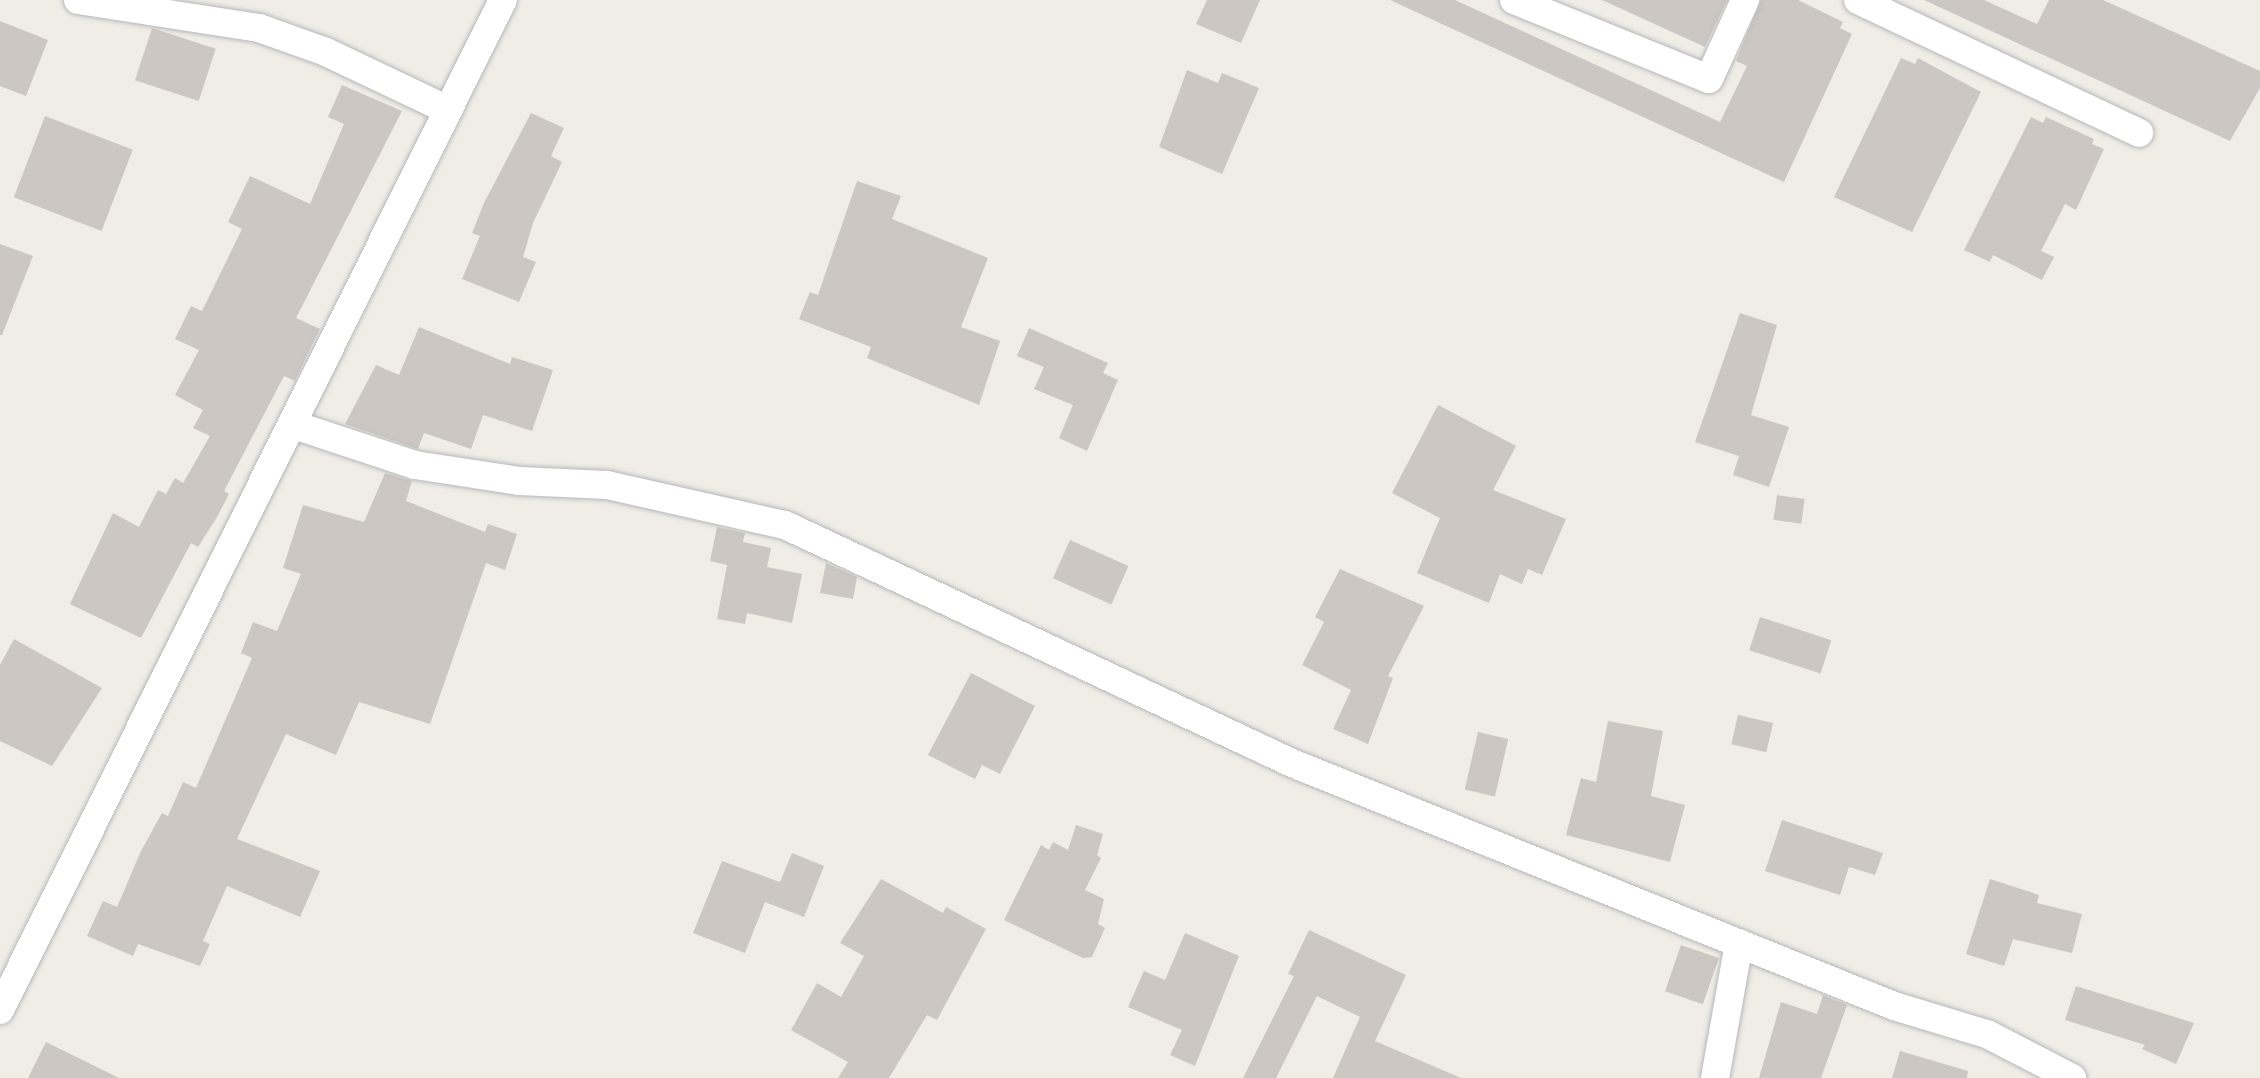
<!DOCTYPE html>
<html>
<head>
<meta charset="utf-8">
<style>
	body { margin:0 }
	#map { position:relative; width:2260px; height:1078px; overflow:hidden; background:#f0ece6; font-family:Helvetica,sans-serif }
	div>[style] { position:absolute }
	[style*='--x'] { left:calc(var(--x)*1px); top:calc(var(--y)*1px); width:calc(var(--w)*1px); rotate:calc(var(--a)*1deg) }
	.building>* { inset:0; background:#ccc7c2; transform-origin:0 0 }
	.roads { filter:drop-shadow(0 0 2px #b4b8bb) drop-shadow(0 0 2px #b4b8bb) }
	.minor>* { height:28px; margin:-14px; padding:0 14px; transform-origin:14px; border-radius:14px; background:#fff }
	span { translate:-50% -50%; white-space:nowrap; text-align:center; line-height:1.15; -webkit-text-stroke:5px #fff; paint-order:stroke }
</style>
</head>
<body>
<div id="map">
	<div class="building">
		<i style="clip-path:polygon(1207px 0,1260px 0,1241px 43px,1196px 24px)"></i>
		<i style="clip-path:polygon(1390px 0,1455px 0,1720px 122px,1747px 66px,1736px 61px,1761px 0,1798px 0,1843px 22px,1840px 28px,1852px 34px,1784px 182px)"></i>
		<i style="clip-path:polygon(1602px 0,1727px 0,1705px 47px)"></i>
		<i style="clip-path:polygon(1924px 0,1984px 0,2037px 24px,2049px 0,2103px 0,2260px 71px,2260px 88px,2230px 141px)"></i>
		<i style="clip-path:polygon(0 21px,48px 40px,26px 96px,0 86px)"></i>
		<i style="left:152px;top:28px;width:67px;height:55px;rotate:18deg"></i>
		<i style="clip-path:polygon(1901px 58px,1915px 64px,1918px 58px,1981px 92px,1912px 232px,1834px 197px)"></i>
		<i style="clip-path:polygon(1187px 70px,1218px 83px,1222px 73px,1259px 88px,1222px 174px,1159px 147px)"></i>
		<i style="clip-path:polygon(342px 85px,402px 111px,296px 318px,320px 329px,312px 345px,295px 381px,284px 376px,224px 491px,229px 494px,217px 517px,198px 547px,191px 543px,141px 638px,70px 604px,113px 513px,139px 527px,158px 490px,166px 494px,175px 478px,183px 483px,210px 436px,193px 428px,203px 410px,175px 395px,199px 350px,175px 339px,191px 306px,202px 311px,242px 229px,228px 222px,250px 176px,310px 204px,344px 124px,328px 117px)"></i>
		<i style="clip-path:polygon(531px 113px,564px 128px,551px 156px,562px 162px,533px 223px,523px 257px,536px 262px,519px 302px,462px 279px,480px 236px,472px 233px,484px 203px)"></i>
		<i style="left:45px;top:116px;width:94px;height:87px;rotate:21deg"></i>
		<i style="clip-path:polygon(2031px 117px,2043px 123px,2046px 117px,2094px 139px,2092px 144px,2104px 149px,2076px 210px,2065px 204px,2041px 251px,2054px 257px,2042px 280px,1993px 255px,1990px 262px,1964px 250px)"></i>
		<i style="clip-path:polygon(857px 181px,901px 196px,892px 219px,988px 258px,961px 327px,1000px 341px,979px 405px,867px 358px,871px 347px,799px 319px,810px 292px,818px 295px)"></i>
		<i style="clip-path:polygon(0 244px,33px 256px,2px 335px,0 335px)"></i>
		<i style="clip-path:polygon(1740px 313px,1777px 325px,1751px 415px,1789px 427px,1769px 487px,1733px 475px,1739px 456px,1695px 442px)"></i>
		<i style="clip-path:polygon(419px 327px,510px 364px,512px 357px,553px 370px,532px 431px,483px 415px,471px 449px,424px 433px,418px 449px,345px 424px,376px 365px,399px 375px)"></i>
		<i style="clip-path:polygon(1029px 328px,1108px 363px,1103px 373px,1118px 380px,1087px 451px,1059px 438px,1073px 405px,1034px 389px,1044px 367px,1017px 356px)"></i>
		<i style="clip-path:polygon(1438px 405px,1516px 446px,1493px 490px,1566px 519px,1542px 575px,1528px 569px,1522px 584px,1500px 574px,1489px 603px,1417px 573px,1440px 518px,1392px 493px)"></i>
		<i style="clip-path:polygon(385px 473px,412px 481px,406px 501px,485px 532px,488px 524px,517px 534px,505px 570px,486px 563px,430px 724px,359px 702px,336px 755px,286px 734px,237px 839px,320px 871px,300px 917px,227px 886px,203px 941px,210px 944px,200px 966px,138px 944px,133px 956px,87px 936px,103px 901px,117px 907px,141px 851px,162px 813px,168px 816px,183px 782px,196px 788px,252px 658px,241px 653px,253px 622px,277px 631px,301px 574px,283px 568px,303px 505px,364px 522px)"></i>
		<i style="left:1777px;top:495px;width:28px;height:25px;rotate:8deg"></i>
		<i style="clip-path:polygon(717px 527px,745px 533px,743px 542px,771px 548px,767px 567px,802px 574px,792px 623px,747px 613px,745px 624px,717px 619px,727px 565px,710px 561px)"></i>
		<i style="left:1070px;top:540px;width:64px;height:42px;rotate:24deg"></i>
		<i style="clip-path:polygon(826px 563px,857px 577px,853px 599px,820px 593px)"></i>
		<i style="clip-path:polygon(1340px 569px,1424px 606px,1388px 676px,1393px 678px,1368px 744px,1333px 729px,1351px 690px,1302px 665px,1324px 622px,1315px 617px)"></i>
		<i style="left:1760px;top:617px;width:75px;height:35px;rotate:18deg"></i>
		<i style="clip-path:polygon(14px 639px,102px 688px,52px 766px,0 741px,0 665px)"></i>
		<i style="clip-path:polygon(971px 673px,1035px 706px,1000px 774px,982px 765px,975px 779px,928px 755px)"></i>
		<i style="left:1738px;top:715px;width:36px;height:30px;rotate:13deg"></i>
		<i style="clip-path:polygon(1608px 721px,1663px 731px,1651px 796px,1685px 805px,1670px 862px,1566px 835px,1581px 778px,1596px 782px)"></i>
		<i style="left:1478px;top:732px;width:31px;height:59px;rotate:13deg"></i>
		<i style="clip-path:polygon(1782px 820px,1883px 853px,1875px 875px,1849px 867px,1840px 895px,1765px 871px)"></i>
		<i style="clip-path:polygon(1076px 825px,1103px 834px,1097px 855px,1101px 858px,1085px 890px,1104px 899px,1098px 924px,1105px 928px,1092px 957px,1083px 958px,1004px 920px,1041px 845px,1049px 850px,1053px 842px,1068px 850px)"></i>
		<i style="clip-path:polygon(792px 853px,824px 866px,804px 917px,765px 902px,745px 953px,693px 933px,722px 861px,780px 882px)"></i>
		<i style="clip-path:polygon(881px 879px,943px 913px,946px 907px,986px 929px,937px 1020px,927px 1015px,889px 1078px,838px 1078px,848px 1062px,791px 1030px,817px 983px,841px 997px,864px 956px,840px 943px)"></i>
		<i style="clip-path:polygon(1990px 879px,2039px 895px,2037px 903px,2082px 914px,2072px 953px,2013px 939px,2004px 966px,1966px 954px)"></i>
		<i style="clip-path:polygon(1309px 930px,1406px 975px,1375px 1041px,1461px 1078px,1333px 1078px,1360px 1017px,1317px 996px,1276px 1078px,1243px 1078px,1294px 976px,1288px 974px)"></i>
		<i style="clip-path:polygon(1185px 933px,1239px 956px,1195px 1066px,1170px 1055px,1182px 1030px,1128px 1007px,1144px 971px,1165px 980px)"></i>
		<i style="left:1681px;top:945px;width:40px;height:49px;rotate:19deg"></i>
		<i style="clip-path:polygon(2076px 986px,2194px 1023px,2176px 1064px,2142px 1049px,2145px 1045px,2065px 1020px)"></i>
		<i style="clip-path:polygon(1823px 995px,1847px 1005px,1821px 1078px,1759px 1078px,1781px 1002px,1817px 1014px)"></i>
		<i style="clip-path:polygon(46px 1042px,119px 1078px,28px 1078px)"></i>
		<i style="clip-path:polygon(1900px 1051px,1968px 1071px,1967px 1078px,1892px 1078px)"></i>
	</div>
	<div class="roads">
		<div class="minor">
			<i style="--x:78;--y:0;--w:183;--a:8.8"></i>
			<i style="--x:259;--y:28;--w:71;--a:19.7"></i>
			<i style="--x:326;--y:52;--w:133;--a:25.4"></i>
			<i style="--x:1514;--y:0;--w:210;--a:22.1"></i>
			<i style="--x:1709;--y:79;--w:87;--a:-65.5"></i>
			<i style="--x:1858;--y:0;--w:311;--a:25.3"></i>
			<i style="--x:294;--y:425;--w:127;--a:18.3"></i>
			<i style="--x:415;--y:465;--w:105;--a:8.7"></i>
			<i style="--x:519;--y:481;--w:88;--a:2.6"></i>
			<i style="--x:607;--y:485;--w:182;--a:12.7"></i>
			<i style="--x:785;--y:525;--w:560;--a:25.15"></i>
			<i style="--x:1292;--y:763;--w:649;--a:21.98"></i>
			<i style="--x:1894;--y:1006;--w:97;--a:16.8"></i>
			<i style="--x:1987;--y:1034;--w:96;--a:27.4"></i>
			<i style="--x:0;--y:1010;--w:1128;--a:-63.53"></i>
			<i style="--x:1715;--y:1078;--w:137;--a:-79.9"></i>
		</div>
	</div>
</div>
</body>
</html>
